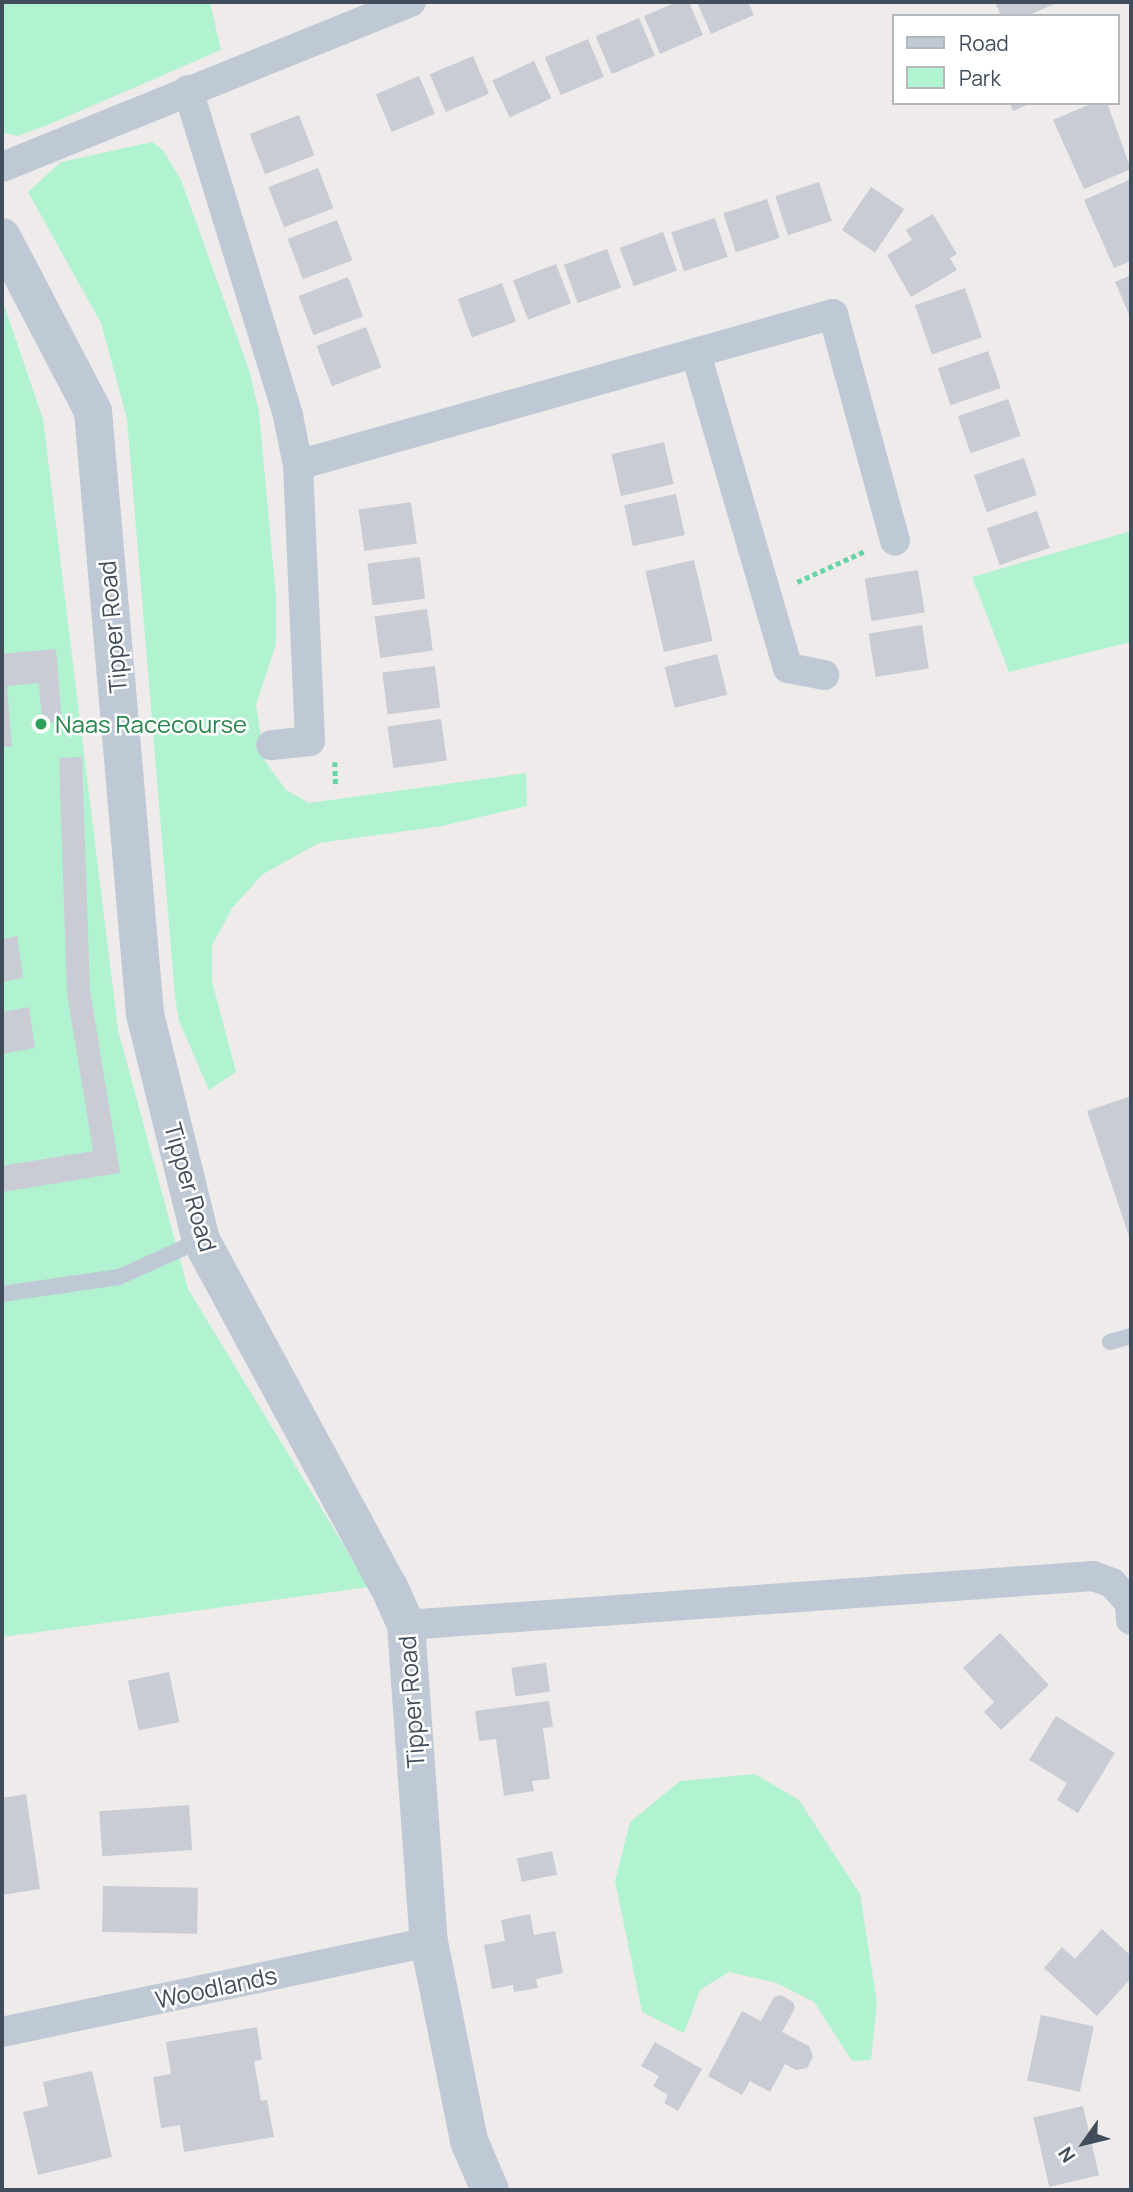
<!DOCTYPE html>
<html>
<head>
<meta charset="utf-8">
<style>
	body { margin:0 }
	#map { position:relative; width:1133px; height:2192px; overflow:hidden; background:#eeebea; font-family:Manrope,sans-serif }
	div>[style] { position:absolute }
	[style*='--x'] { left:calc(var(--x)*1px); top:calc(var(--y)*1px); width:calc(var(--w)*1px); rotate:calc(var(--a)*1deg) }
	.green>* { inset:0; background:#b1f3d0 }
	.building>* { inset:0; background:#c9ccd4; transform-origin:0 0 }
	.path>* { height:4.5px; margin-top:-2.25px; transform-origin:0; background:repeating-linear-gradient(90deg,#66d5a6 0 5px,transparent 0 8.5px) }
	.service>* { height:16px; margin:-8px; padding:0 8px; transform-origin:8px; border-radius:8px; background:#bfc9d5 }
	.minor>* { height:30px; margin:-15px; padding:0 15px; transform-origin:15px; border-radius:15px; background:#bfc9d5 }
	.tertiary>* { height:38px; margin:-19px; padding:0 19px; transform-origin:19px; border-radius:19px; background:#bfc9d5 }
	.dots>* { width:19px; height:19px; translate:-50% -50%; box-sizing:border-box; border:4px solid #fff; border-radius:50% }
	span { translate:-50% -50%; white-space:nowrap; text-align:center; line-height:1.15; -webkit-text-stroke:5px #fff; paint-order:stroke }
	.street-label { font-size:24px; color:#414d5a }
	.leisure-label { font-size:24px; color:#27864d }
	.left { translate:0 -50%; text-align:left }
	.frame { position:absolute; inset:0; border:4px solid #414d5a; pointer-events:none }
	.legend { position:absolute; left:892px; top:14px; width:228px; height:91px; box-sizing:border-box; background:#fff; border:2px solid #b3b8bd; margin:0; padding:9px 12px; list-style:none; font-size:21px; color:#414d5a }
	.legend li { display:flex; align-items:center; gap:14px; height:35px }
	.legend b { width:35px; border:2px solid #b3b8bd }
	.north { position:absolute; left:1049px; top:2108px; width:70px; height:70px; -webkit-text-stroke:5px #fff; paint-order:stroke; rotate:236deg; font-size:19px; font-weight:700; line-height:28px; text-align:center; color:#414d5a }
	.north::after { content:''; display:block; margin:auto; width:24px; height:32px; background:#414d5a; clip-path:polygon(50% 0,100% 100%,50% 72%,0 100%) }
</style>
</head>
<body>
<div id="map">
	<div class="green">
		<i style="clip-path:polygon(2px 2px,210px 2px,221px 50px,50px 124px,18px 136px,4px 133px)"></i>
		<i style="clip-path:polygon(152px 142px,163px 150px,181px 180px,249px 370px,259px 412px,276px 597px,276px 644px,256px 705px,265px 761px,286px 790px,309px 803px,526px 773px,527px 806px,442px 826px,319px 843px,263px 874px,232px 908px,212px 946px,212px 981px,236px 1072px,209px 1090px,179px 1021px,175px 997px,127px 419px,101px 323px,28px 192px,61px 162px)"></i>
		<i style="clip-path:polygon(2px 299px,43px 419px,118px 1030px,188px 1289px,369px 1587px,2px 1637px)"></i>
		<i style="clip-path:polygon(1131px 531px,1131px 642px,1009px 672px,972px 577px)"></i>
		<i style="clip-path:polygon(755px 1774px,799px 1800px,860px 1894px,877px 2003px,871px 2060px,852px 2061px,814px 2002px,777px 1983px,729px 1972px,700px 1990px,684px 2033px,642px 2012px,615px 1881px,630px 1822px,680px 1781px)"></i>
	</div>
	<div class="building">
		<i style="clip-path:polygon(677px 2px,689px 2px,703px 35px,660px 54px,644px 16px)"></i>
		<i style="clip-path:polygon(697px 2px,748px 2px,754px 15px,711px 34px)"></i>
		<i style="clip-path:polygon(995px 2px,1059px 2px,1027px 16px,1001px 16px)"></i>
		<i style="left:639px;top:18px;width:41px;height:47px;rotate:67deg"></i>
		<i style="left:588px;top:39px;width:41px;height:47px;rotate:67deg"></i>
		<i style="left:473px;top:56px;width:41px;height:47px;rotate:67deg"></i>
		<i style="left:534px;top:61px;width:41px;height:46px;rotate:65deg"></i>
		<i style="left:419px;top:76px;width:41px;height:47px;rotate:67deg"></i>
		<i style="clip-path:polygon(1010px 103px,1032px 103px,1013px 111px)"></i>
		<i style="clip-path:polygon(1093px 103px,1107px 103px,1131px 169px,1084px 189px,1053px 120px)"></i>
		<i style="left:299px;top:115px;width:43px;height:53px;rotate:69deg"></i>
		<i style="left:318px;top:168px;width:43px;height:53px;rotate:69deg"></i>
		<i style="clip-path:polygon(1131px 179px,1131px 261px,1114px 268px,1084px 200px)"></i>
		<i style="left:819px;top:182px;width:41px;height:46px;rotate:72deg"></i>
		<i style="left:871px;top:187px;width:40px;height:52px;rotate:34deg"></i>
		<i style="left:767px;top:199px;width:41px;height:46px;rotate:72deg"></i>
		<i style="clip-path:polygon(933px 214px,957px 254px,950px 258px,957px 270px,911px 297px,887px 255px,912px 240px,906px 230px)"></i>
		<i style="left:715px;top:218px;width:41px;height:46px;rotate:72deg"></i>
		<i style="left:337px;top:220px;width:43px;height:53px;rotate:69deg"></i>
		<i style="left:663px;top:232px;width:41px;height:46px;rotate:70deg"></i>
		<i style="left:607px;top:249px;width:41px;height:46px;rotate:70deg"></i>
		<i style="left:556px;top:264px;width:42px;height:46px;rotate:69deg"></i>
		<i style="clip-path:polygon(1131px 275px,1131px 319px,1115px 282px)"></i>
		<i style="left:348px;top:277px;width:42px;height:53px;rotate:69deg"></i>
		<i style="left:502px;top:283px;width:41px;height:47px;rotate:70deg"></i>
		<i style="left:965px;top:288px;width:52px;height:53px;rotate:71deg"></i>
		<i style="left:366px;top:327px;width:43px;height:53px;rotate:69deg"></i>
		<i style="left:988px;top:351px;width:39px;height:53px;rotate:71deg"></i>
		<i style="left:1008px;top:399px;width:39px;height:53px;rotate:71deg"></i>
		<i style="left:664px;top:442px;width:43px;height:54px;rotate:77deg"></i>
		<i style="left:1024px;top:458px;width:39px;height:53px;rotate:71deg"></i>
		<i style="left:676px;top:494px;width:42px;height:53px;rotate:78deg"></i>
		<i style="left:411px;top:502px;width:42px;height:53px;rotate:82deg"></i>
		<i style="left:1037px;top:511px;width:39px;height:53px;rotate:71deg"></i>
		<i style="left:420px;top:557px;width:42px;height:53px;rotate:83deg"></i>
		<i style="left:694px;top:560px;width:83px;height:50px;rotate:77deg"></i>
		<i style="left:918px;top:570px;width:43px;height:54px;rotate:81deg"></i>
		<i style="left:427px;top:609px;width:42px;height:53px;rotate:82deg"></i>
		<i style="left:922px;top:625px;width:44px;height:54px;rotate:81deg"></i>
		<i style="clip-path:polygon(56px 649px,62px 722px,42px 723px,39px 683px,7px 686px,12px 747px,2px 747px,2px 654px)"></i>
		<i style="left:717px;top:654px;width:42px;height:54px;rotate:76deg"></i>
		<i style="left:435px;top:666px;width:42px;height:53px;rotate:83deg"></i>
		<i style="left:441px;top:719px;width:42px;height:54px;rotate:82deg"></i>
		<i style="clip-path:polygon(82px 757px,90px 990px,120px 1173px,2px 1192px,2px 1166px,93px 1151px,67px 994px,59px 758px)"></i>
		<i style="clip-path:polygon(17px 936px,23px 978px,2px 982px,2px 939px)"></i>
		<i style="clip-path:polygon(29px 1007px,35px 1048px,2px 1054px,2px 1012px)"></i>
		<i style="clip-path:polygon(1131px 1096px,1131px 1242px,1087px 1111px)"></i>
		<i style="clip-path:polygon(1000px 1633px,1049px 1685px,1001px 1730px,984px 1712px,994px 1702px,963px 1668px)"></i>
		<i style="left:546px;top:1663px;width:29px;height:35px;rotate:82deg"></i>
		<i style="left:169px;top:1672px;width:51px;height:42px;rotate:78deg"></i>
		<i style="clip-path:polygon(549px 1701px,553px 1727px,543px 1728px,550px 1779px,532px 1781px,534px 1791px,504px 1796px,496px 1739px,479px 1741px,475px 1711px)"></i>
		<i style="clip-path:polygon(1056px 1716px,1115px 1753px,1078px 1813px,1057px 1800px,1067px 1783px,1029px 1760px)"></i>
		<i style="clip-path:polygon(26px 1794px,40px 1889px,2px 1895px,2px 1798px)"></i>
		<i style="left:189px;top:1805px;width:45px;height:90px;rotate:86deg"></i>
		<i style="left:552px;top:1851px;width:24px;height:36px;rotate:78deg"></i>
		<i style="left:103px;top:1886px;width:95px;height:46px;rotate:1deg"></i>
		<i style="clip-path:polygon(530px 1914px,534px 1935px,555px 1931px,563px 1973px,536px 1979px,538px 1988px,514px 1992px,513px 1985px,492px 1989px,484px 1945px,505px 1941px,501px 1920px)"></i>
		<i style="clip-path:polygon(1102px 1929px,1131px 1956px,1131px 1978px,1097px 2016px,1044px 1968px,1062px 1947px,1075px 1959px)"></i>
		<i style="clip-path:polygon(781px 1995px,793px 2002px,795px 2008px,782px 2032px,809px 2046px,813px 2057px,807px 2068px,796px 2070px,785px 2064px,770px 2092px,750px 2081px,742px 2095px,708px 2076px,742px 2011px,761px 2021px,774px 1997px)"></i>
		<i style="left:1041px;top:2015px;width:54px;height:67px;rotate:12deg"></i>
		<i style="clip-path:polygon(257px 2027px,262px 2060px,254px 2061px,261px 2101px,267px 2100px,274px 2137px,184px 2152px,180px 2125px,161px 2128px,153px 2077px,171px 2074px,166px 2042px)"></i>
		<i style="clip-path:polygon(655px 2042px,702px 2069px,678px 2111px,664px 2103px,668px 2095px,653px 2086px,659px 2076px,641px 2066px)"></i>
		<i style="clip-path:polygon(92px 2071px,112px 2157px,38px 2175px,23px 2112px,48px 2106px,43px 2082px)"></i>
		<i style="left:1083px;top:2106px;width:71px;height:51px;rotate:77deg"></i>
	</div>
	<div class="path">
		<i style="--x:797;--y:582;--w:75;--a:-24.5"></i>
		<i style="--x:335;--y:762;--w:26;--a:88"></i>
	</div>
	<div class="service">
		<i style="--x:2;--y:1294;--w:118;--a:-8.3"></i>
		<i style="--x:119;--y:1277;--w:90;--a:-24.3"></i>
		<i style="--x:1110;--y:1342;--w:22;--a:-16"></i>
	</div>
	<div class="minor">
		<i style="--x:188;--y:90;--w:341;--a:72.9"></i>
		<i style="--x:288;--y:416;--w:50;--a:78.5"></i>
		<i style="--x:298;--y:465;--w:276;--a:87.5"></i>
		<i style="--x:310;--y:741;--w:39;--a:174"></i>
		<i style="--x:2;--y:167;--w:441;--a:-22"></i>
		<i style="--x:696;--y:354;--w:327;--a:73.7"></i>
		<i style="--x:788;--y:668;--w:37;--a:11"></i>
		<i style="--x:298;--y:465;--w:556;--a:-15.76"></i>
		<i style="--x:833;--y:314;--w:235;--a:74.7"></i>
		<i style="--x:406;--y:1625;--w:689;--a:-4.08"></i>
		<i style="--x:1093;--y:1576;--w:20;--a:20"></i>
		<i style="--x:1112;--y:1583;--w:27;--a:48"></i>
		<i style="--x:1130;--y:1603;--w:17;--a:87"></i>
		<i style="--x:2;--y:2032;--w:436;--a:-11.9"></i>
	</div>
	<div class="tertiary">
		<i style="--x:2;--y:237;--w:196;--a:62.4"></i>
		<i style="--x:93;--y:411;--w:605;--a:85.07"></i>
		<i style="--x:145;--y:1014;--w:233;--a:76.1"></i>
		<i style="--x:201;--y:1240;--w:395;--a:61.6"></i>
		<i style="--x:389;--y:1587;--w:42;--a:65.9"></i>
		<i style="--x:406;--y:1625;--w:318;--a:85.9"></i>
		<i style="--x:429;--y:1942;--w:203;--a:78.6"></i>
		<i style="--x:469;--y:2141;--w:53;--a:66.8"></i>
	</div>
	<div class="dots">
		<i style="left:41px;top:724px;background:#2e9e5b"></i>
	</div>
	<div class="street-label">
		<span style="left:112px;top:627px;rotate:-95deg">Tipper Road</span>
		<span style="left:191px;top:1187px;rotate:74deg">Tipper Road</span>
		<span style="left:411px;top:1702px;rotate:-94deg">Tipper Road</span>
		<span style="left:216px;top:1987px;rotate:-12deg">Woodlands</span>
	</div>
	<div class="leisure-label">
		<span class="left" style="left:55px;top:724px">Naas Racecourse</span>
	</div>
	<div class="frame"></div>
	<ul class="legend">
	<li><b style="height:9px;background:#bfc9d5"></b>Road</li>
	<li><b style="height:19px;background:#b1f3d0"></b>Park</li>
	</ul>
	<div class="north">N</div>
</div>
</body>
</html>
